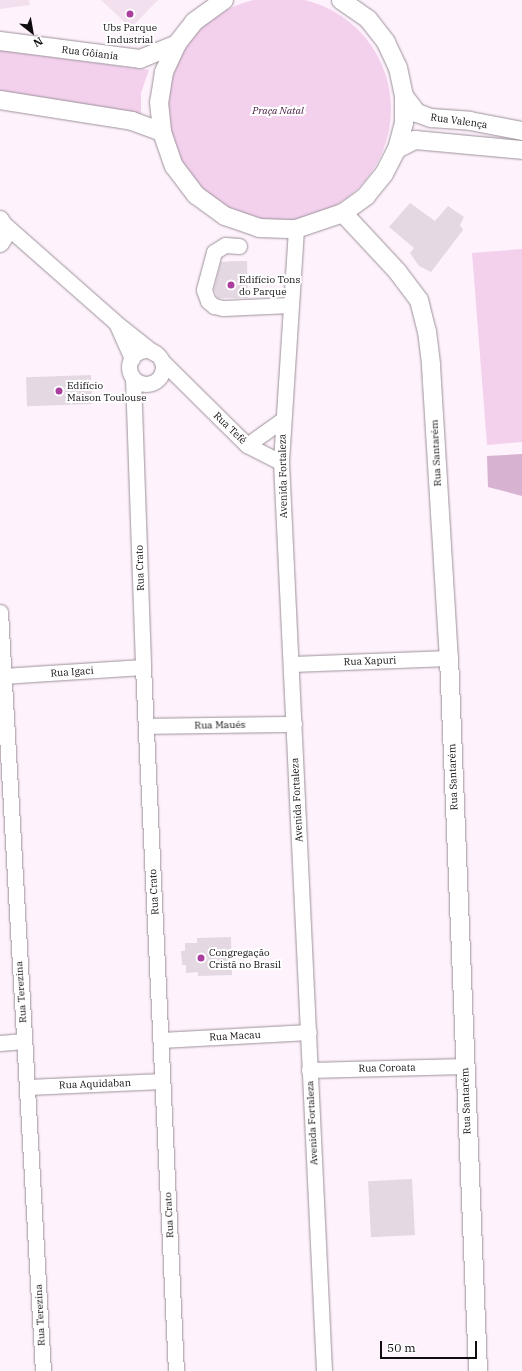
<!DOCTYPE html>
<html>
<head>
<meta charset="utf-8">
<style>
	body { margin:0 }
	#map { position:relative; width:522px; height:1371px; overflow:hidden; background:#fef2fc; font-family:"IBM Plex Serif",serif }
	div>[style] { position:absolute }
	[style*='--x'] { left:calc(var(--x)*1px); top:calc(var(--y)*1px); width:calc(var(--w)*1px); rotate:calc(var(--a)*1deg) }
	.built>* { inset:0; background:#f2e0ef }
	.green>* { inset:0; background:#f3d1ed }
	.round { border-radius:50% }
	.forest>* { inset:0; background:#d8b2d1 }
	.building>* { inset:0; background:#e4d8e2; transform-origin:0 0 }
	.roads { filter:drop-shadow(0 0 1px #9c919a) drop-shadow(0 0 1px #9c919a) }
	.minor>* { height:15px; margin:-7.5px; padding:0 7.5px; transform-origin:7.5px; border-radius:7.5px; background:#fff }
	.minor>.ring { margin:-7.5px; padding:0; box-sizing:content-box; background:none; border:15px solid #fff; border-radius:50% }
	.tertiary>* { height:18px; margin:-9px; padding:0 9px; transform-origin:9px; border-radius:9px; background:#fff }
	.dots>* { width:11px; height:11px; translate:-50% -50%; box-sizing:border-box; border:2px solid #fff; border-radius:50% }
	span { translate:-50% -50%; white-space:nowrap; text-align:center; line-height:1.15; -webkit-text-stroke:4px #fff; paint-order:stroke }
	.poi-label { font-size:10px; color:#100d10 }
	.left { translate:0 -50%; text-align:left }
	.street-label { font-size:10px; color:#100d10 }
	.park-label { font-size:10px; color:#41143c; font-style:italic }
	.north { position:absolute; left:12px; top:12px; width:40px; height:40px; -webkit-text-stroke:3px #fff; paint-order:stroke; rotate:149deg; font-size:11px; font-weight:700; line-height:16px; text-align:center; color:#100d10 }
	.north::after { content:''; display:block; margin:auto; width:14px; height:18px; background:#100d10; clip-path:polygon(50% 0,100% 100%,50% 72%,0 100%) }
	.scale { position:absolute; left:380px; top:1341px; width:97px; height:18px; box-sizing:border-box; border:2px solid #100d10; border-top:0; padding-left:5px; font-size:12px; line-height:14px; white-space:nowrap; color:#100d10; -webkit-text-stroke:3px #fff; paint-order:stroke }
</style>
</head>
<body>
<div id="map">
	<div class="built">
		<i style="clip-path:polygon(0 0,29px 0,30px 5px,0 9px)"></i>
		<i style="clip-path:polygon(101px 0,158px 0,131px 28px)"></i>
	</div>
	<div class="green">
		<i class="round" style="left:167px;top:-3px;width:224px;height:224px"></i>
		<i style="clip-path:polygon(0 50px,149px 70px,141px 93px,141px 114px,0 94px)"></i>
		<i style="clip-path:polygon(522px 249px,522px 442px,487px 445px,472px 253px)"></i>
	</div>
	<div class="forest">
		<i style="clip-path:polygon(522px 454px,522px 496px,488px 487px,487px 456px)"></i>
	</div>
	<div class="building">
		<i style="clip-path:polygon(410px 203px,435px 221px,448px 206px,464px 217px,460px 225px,463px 230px,431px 272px,419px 266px,410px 253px,414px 248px,389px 227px)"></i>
		<i style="clip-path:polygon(234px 261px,247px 261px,248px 298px,218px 298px,214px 289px,221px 262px)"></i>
		<i style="left:91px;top:375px;width:29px;height:65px;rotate:88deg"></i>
		<i style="clip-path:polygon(231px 937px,232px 975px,198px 976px,198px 972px,186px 973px,186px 965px,182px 965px,181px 951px,185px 951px,185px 943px,197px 943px,197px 938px)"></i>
		<i style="left:412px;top:1179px;width:56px;height:44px;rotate:87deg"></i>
	</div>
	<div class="roads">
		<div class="minor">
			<i style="--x:4;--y:224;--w:148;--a:41.4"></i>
			<i style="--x:115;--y:322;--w:50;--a:38.5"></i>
			<i style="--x:296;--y:229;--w:233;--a:93.7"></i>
			<i style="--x:281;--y:462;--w:910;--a:87.29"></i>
			<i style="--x:239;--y:246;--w:14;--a:-176"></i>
			<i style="--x:225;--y:245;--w:13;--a:148"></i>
			<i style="--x:214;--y:252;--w:39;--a:105"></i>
			<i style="--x:204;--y:290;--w:12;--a:70"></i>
			<i style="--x:208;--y:301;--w:8;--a:40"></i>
			<i style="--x:214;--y:306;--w:9;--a:13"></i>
			<i style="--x:223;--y:308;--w:67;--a:-2.6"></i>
			<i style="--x:117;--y:325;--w:37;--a:66"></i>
			<i class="ring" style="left:129px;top:350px;width:19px;height:19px"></i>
			<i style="--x:161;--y:360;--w:121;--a:44.7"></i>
			<i style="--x:247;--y:445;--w:38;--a:27"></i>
			<i style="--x:133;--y:378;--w:289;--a:88"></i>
			<i style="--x:143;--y:667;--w:705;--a:87.32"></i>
			<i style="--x:247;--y:445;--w:43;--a:-35.5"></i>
			<i style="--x:0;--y:612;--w:760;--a:86.76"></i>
			<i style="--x:292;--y:664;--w:157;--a:-2.2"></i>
			<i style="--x:2;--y:676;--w:141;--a:-3.7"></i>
			<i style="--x:146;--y:726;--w:148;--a:-0.8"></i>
			<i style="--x:161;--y:1040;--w:148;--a:-3.1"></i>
			<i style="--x:0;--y:1043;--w:24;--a:-5"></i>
			<i style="--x:309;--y:1070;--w:156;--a:-1.5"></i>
			<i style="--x:28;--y:1087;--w:134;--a:-2.6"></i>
		</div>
		<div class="tertiary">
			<i style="--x:224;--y:0;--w:37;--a:144"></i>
			<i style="--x:194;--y:22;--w:28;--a:128"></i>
			<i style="--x:177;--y:44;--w:31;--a:115"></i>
			<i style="--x:164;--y:72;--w:30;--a:99"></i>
			<i style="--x:159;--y:102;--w:30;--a:84"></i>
			<i style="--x:162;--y:132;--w:36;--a:71"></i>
			<i style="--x:174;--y:166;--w:36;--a:53"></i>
			<i style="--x:196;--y:195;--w:36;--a:36"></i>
			<i style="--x:225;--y:216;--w:36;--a:19"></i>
			<i style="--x:259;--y:228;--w:37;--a:2"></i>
			<i style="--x:296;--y:229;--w:50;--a:-18.8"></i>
			<i style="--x:343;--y:213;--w:29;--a:-36"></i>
			<i style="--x:366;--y:196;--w:28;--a:-51"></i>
			<i style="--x:384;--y:174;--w:28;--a:-63"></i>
			<i style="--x:397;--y:149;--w:27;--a:-75"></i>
			<i style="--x:404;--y:123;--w:27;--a:-90"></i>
			<i style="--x:404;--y:96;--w:29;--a:-102"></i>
			<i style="--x:398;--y:68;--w:29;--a:-115"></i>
			<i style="--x:386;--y:42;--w:29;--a:-128"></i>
			<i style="--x:368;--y:19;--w:33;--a:-145"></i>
			<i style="--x:0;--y:41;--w:141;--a:7.3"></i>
			<i style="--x:140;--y:59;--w:40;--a:-22"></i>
			<i style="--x:404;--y:96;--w:21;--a:53"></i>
			<i style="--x:417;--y:113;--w:15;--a:20"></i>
			<i style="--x:431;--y:118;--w:39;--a:4"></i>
			<i style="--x:470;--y:121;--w:53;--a:10.9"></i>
			<i style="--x:0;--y:100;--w:134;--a:9"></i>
			<i style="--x:132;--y:121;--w:32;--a:20"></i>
			<i style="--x:397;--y:149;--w:20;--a:-27"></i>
			<i style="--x:415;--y:140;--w:107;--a:5.3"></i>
			<i style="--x:343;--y:213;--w:79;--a:47"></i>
			<i style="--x:397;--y:271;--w:36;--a:53"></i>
			<i style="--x:419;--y:300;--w:32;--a:76"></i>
			<i style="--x:427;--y:331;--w:35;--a:83"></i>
			<i style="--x:431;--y:366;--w:293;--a:86.5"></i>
			<i style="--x:449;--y:658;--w:714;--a:87.67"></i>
			<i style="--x:0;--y:220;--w:14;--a:60"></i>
			<i style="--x:7;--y:232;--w:13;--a:122"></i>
		</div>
	</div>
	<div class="dots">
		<i style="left:130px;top:14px;background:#ab3f9f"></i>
		<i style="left:231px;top:285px;background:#ab3f9f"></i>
		<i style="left:59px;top:391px;background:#ab3f9f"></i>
		<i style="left:201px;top:958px;background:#ab3f9f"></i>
	</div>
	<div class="poi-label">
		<span style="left:130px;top:33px">Ubs Parque<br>Industrial</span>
		<span class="left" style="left:239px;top:285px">Edifício Tons<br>do Parque</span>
		<span class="left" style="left:67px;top:391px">Edifício<br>Maison Toulouse</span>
		<span class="left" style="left:209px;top:958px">Congregação<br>Cristã no Brasil</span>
	</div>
	<div class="street-label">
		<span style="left:90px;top:53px;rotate:7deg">Rua Gôiania</span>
		<span style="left:459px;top:121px;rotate:8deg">Rua Valença</span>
		<span style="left:230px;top:428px;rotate:44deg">Rua Tefé</span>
		<span style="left:436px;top:453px;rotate:-93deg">Rua Santarém</span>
		<span style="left:283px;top:476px;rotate:-91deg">Avenida Fortaleza</span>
		<span style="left:140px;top:568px;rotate:-92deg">Rua Crato</span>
		<span style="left:370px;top:661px;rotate:-2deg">Rua Xapuri</span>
		<span style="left:72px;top:672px;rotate:-4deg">Rua Igaci</span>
		<span style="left:220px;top:725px;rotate:-1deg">Rua Maués</span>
		<span style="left:453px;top:777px;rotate:-92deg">Rua Santarém</span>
		<span style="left:297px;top:800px;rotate:-93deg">Avenida Fortaleza</span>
		<span style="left:154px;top:892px;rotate:-93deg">Rua Crato</span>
		<span style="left:21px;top:992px;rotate:-94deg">Rua Terezina</span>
		<span style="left:235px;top:1036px;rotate:-3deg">Rua Macau</span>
		<span style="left:387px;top:1068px;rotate:-1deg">Rua Coroata</span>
		<span style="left:95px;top:1084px;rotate:-2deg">Rua Aquidaban</span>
		<span style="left:466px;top:1101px;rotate:-92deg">Rua Santarém</span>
		<span style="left:312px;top:1123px;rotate:-93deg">Avenida Fortaleza</span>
		<span style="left:169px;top:1215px;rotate:-93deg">Rua Crato</span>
		<span style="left:40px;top:1315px;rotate:-93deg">Rua Terezina</span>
	</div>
	<div class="park-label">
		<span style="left:278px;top:111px">Praça Natal</span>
	</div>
	<div class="north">N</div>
	<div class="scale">50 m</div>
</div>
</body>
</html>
